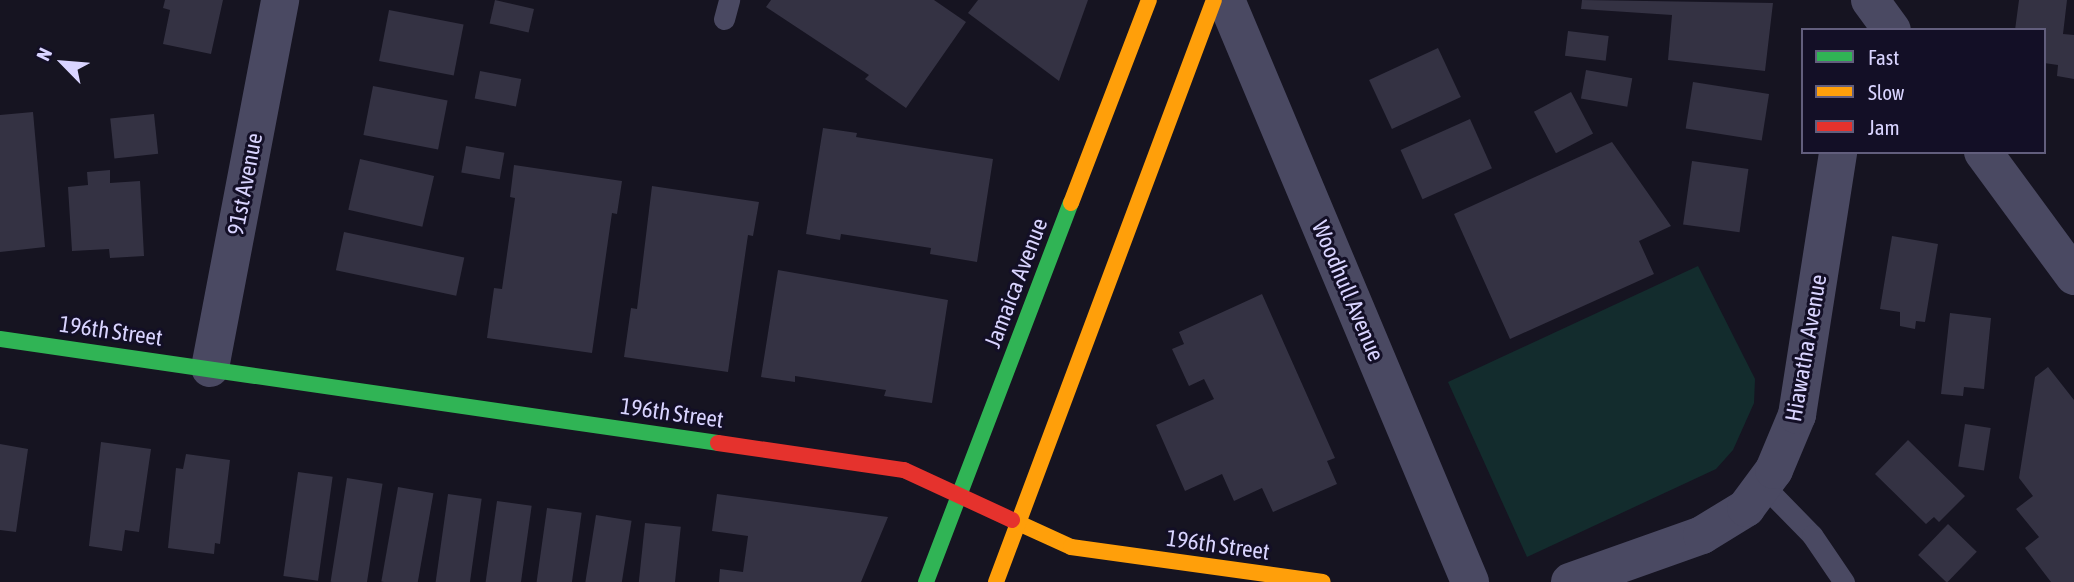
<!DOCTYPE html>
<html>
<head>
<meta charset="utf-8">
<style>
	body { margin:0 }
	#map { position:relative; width:2074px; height:582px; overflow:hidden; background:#161421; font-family:"Asap Condensed",sans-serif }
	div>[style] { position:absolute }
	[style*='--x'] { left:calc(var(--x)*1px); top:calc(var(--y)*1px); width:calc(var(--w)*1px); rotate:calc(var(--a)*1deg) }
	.green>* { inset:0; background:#132c2d }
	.building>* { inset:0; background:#343243; transform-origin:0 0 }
	.lane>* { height:21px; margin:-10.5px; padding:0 10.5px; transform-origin:10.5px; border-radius:10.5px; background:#4a4962 }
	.street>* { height:38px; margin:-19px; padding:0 19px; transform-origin:19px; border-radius:19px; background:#4a4962 }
	.fast>* { height:16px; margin:-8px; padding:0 8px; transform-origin:8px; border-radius:8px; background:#30b455 }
	.slow>* { height:16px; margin:-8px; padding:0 8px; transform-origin:8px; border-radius:8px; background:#ff9f0a }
	.jam>* { height:16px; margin:-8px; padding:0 8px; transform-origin:8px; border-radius:8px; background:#e5322d }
	span { translate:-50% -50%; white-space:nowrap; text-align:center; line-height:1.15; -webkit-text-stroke:6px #130f26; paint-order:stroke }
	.street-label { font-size:23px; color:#d9d4ff }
	.legend { position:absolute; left:1801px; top:28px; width:245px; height:126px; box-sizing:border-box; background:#130f26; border:2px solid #625e7d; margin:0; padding:9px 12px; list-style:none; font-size:21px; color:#d9d4ff }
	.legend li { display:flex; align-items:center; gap:14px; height:35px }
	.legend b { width:35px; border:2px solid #625e7d }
	.north { position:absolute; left:28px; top:28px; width:70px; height:70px; -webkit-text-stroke:5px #130f26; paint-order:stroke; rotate:295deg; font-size:19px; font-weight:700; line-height:28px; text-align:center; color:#d9d4ff }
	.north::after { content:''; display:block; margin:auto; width:24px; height:32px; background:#d9d4ff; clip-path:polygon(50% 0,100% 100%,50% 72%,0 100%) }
</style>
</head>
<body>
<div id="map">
	<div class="green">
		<i style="clip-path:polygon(1698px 266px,1755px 379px,1754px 403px,1733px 450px,1716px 469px,1527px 557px,1448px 382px)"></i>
	</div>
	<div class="building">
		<i style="clip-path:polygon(165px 0,223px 0,211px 54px,163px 44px,170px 10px,163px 8px)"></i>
		<i style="left:495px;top:0;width:40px;height:24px;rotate:13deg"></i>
		<i style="clip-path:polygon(771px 0,934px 0,966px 22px,906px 108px,865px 79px,869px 75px,766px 7px)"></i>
		<i style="clip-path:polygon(978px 0,1088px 0,1059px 81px,968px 13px)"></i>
		<i style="clip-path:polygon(1582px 0,1773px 3px,1765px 71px,1668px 60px,1672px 15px,1581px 9px)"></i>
		<i style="clip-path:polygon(2019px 0,2067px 0,2063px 34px,2074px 35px,2074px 79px,2057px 76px,2058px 65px,2044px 63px,2044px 30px,2015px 30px)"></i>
		<i style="left:389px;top:10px;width:76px;height:52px;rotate:11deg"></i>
		<i style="left:1568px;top:31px;width:41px;height:25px;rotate:7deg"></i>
		<i style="left:1438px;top:48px;width:54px;height:76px;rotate:65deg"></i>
		<i style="left:1586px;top:70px;width:47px;height:29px;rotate:10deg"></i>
		<i style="left:480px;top:71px;width:42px;height:28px;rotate:11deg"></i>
		<i style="left:1693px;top:82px;width:77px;height:47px;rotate:9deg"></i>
		<i style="left:373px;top:86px;width:76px;height:50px;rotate:11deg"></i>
		<i style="left:1571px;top:92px;width:47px;height:42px;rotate:62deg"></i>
		<i style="clip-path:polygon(33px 112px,45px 247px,0 252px,0 115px)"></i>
		<i style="left:154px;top:114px;width:40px;height:44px;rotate:84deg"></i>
		<i style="left:1470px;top:119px;width:54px;height:76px;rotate:66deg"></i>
		<i style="clip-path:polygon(823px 128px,857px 133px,856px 137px,993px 159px,977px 262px,930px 254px,931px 248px,841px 234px,840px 240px,806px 234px)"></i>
		<i style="clip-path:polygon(1612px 142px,1671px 226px,1639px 241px,1654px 274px,1510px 339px,1454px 214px)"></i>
		<i style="left:466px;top:146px;width:39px;height:27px;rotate:10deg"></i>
		<i style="left:360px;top:159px;width:76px;height:52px;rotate:13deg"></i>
		<i style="left:1692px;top:161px;width:57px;height:64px;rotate:8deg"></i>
		<i style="clip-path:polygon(514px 165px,622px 181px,617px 214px,612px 213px,592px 353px,487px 338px,494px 288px,502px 289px,515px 198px,510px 197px)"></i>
		<i style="clip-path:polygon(110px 170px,110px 183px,140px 181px,144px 256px,110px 258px,109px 249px,72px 251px,68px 187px,88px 185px,87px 172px)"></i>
		<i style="clip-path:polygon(652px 186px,759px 202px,753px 236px,748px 235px,728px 372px,624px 357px,631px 308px,637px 309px)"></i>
		<i style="left:344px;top:232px;width:123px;height:39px;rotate:12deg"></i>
		<i style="clip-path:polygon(1892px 236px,1938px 244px,1925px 322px,1916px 321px,1915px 329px,1900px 326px,1900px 312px,1880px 309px)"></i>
		<i style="clip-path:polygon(778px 270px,948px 300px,932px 403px,884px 396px,886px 390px,795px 376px,795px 382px,761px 377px)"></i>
		<i style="clip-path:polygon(1262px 294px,1335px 458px,1327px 461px,1337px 484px,1273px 512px,1262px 488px,1234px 501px,1222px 474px,1185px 491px,1156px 425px,1214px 399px,1204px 379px,1189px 386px,1172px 349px,1184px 344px,1179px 332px)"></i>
		<i style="clip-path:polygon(1950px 313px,1991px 318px,1984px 389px,1964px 387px,1963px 396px,1941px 394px)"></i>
		<i style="clip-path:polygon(2048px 367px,2074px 400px,2074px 582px,2051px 582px,2025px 548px,2039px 537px,2016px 509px,2033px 496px,2019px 478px,2035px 377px)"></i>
		<i style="left:1965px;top:424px;width:26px;height:43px;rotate:9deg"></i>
		<i style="clip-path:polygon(1908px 440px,1965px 496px,1939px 522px,1934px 517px,1926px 524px,1875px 474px)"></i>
		<i style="clip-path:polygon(101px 442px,151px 449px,139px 532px,125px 530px,122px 551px,89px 546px)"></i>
		<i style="clip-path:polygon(0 444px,28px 449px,16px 532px,0 530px)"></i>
		<i style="clip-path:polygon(186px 454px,230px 460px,220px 544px,215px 543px,214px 554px,168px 548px,176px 468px,183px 469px)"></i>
		<i style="left:298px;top:472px;width:35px;height:105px;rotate:8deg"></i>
		<i style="left:347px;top:478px;width:36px;height:105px;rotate:9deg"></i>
		<i style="left:398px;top:487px;width:36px;height:96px;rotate:10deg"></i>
		<i style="left:448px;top:494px;width:34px;height:89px;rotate:8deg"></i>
		<i style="clip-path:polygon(717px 494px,888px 517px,861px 582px,719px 582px,720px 569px,743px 572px,748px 536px,712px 531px)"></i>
		<i style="left:497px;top:501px;width:35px;height:82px;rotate:8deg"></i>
		<i style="left:547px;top:508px;width:35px;height:75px;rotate:8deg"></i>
		<i style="left:596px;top:515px;width:36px;height:68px;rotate:9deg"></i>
		<i style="left:645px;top:523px;width:36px;height:60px;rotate:6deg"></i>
		<i style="left:1948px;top:524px;width:40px;height:43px;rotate:44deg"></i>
	</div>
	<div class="lane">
		<i style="--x:724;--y:19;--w:20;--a:-75"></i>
		<i style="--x:1763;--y:485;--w:70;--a:45.6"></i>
		<i style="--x:1812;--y:535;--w:57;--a:55.8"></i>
	</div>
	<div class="street">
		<i style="--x:1226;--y:0;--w:631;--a:67.25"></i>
		<i style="--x:1870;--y:0;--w:37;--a:54"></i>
		<i style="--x:1983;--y:152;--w:154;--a:53.7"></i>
		<i style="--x:210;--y:368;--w:375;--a:-79.2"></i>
		<i style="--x:1570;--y:582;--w:140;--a:-19.6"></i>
		<i style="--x:1702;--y:535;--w:52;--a:-31.5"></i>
		<i style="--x:1746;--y:508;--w:47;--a:-53.6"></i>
		<i style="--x:1774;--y:470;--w:60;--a:-67.3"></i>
		<i style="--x:1797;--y:415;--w:266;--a:-81.1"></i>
	</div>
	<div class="fast">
		<i style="--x:0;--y:339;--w:725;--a:8.24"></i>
		<i style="--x:926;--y:582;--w:406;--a:-69.1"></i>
	</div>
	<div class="slow">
		<i style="--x:1071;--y:203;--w:217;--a:-69"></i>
		<i style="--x:1012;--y:520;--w:65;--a:24.6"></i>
		<i style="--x:1071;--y:547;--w:254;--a:7.9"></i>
		<i style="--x:996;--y:582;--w:621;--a:-69.47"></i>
	</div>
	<div class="jam">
		<i style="--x:718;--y:443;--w:188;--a:8.3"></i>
		<i style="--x:904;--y:470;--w:119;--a:24.8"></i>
	</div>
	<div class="street-label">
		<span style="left:245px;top:184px;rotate:-79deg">91st Avenue</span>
		<span style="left:1016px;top:283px;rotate:-69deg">Jamaica Avenue</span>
		<span style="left:1348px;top:291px;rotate:67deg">Woodhull Avenue</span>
		<span style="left:111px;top:331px;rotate:8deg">196th Street</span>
		<span style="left:1806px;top:348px;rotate:-80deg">Hiawatha Avenue</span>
		<span style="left:672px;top:413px;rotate:8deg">196th Street</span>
		<span style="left:1218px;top:545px;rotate:8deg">196th Street</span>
	</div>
	<ul class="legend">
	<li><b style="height:9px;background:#30b455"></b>Fast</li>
	<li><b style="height:9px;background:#ff9f0a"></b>Slow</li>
	<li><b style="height:9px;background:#e5322d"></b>Jam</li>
	</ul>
	<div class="north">N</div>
</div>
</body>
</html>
